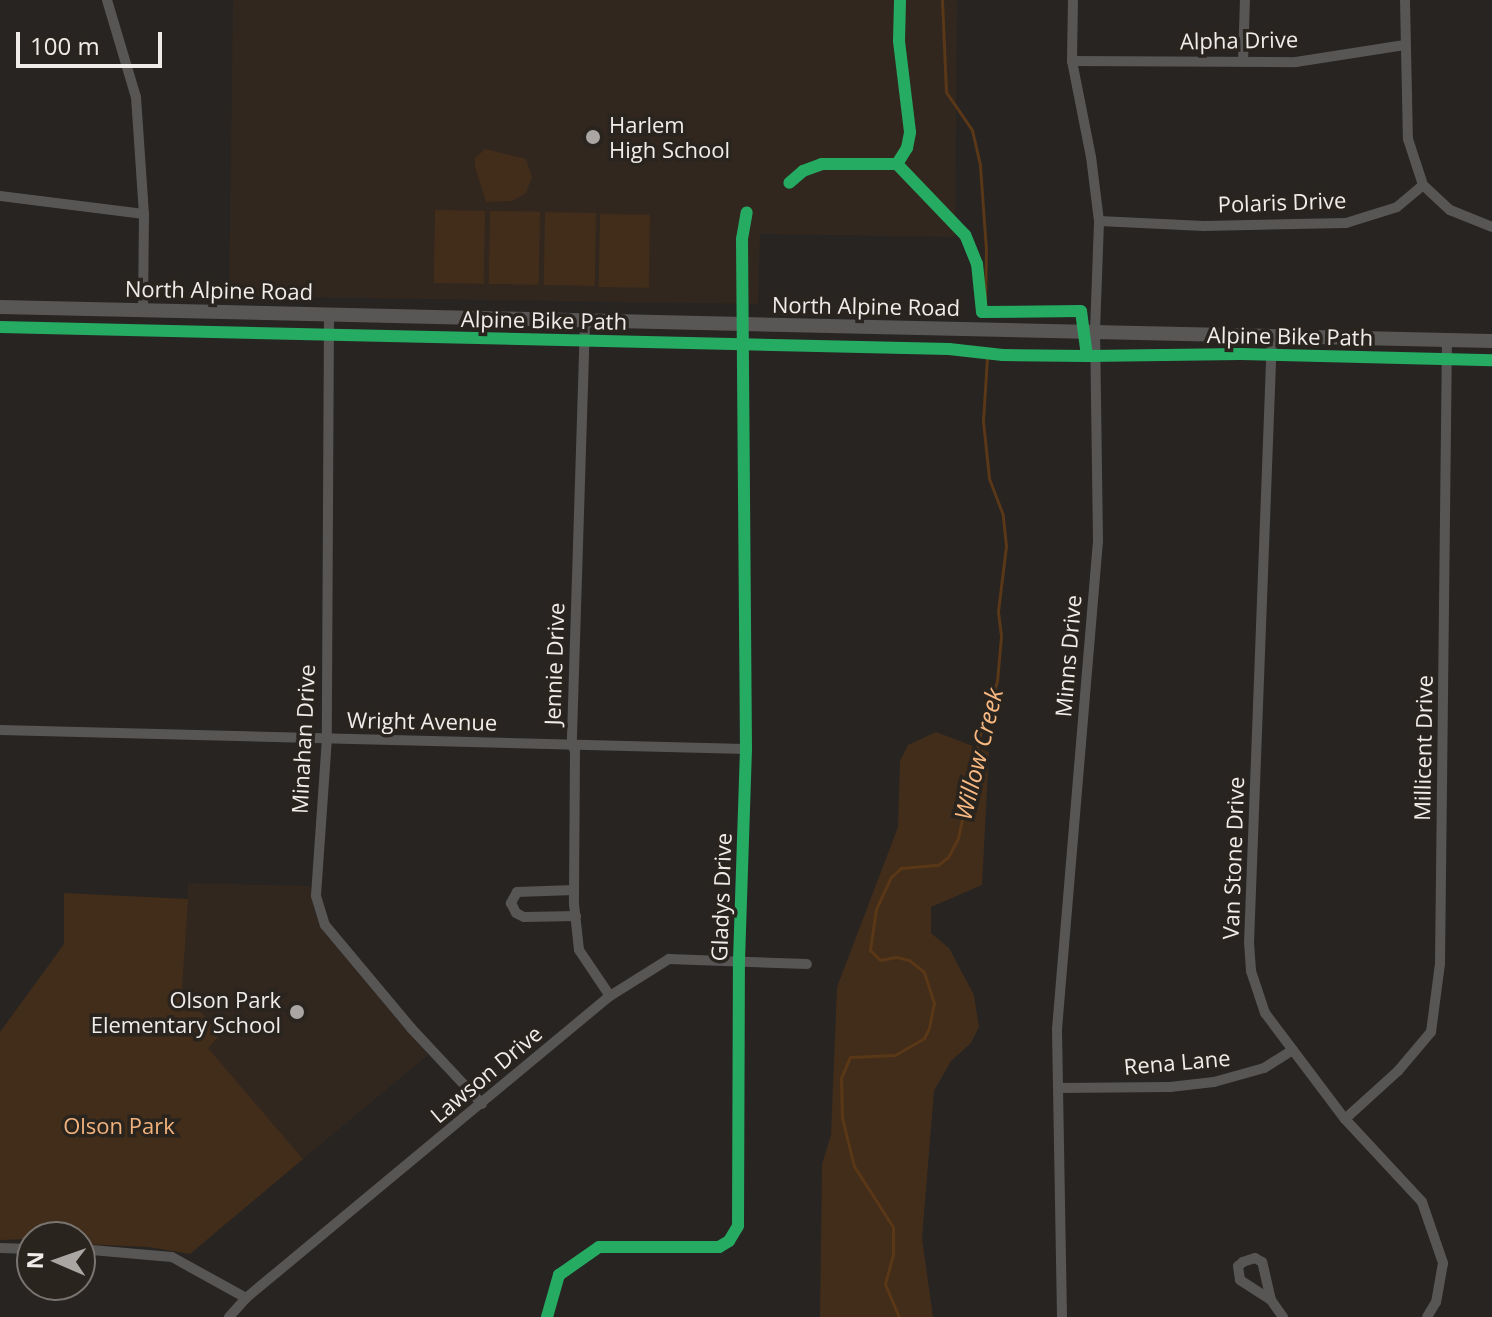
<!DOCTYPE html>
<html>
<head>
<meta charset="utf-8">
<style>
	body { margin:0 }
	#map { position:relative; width:1492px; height:1317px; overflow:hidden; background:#272422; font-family:"Open Sans",sans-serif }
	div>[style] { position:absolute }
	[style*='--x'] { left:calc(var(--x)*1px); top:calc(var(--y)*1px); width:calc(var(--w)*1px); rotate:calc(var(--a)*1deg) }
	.built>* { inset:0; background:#31271f }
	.green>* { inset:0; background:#422d1a; transform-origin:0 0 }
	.stream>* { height:3px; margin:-1.5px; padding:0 1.5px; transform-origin:1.5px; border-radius:1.5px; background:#593717 }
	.street>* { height:10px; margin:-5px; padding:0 5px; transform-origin:5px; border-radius:5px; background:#575655 }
	.secondary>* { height:14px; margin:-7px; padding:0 7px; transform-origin:7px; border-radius:7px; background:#595756 }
	.cycleway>* { height:12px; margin:-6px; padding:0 6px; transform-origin:6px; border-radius:6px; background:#26ab63 }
	.dots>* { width:22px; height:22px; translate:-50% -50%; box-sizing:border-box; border:4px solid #2a241f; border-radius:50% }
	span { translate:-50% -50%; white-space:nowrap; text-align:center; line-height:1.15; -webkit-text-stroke:7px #2a241f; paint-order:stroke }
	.street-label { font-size:22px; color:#f0ece9 }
	.poi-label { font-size:22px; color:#f0ece9 }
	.left { translate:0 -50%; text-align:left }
	.right { translate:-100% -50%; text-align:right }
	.park-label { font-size:22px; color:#f2b27d }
	.water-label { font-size:24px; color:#f9b983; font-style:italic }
	.north { position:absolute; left:16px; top:1221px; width:80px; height:80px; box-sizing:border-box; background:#2a241f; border:2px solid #797470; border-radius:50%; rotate:272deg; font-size:22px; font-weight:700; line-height:32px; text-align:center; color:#f0ece9 }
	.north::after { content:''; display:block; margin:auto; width:28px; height:36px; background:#aaa6a3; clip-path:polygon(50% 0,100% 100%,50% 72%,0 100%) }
	.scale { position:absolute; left:16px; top:32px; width:146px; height:36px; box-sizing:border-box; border:4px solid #f0ece9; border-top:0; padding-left:10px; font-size:24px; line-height:28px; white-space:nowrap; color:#f0ece9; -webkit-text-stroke:6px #2a241f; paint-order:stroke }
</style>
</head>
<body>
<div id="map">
	<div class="built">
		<i style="clip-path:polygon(233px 0,957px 0,955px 237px,760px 234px,758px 304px,229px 296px)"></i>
		<i style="clip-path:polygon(188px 883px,310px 886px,314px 910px,323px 929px,428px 1055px,303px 1159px,208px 1048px,182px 990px)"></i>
	</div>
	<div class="green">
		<i style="clip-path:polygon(485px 149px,526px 159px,532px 177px,526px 193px,512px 201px,486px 202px,475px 167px,475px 158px)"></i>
		<i style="left:435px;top:210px;width:50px;height:73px;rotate:1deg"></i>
		<i style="left:490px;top:211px;width:50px;height:73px;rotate:1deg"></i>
		<i style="left:545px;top:212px;width:51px;height:73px;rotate:1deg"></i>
		<i style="left:600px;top:214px;width:50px;height:73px;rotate:1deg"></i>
		<i style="clip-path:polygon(936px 732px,989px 752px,982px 885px,931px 907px,931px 933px,949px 948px,974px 995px,979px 1027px,971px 1043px,951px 1061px,934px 1091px,922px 1238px,933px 1317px,820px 1317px,822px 1164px,831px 1135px,837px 987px,898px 827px,900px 761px,908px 745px)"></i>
		<i style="clip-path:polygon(64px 893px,188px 899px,182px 990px,220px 1035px,208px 1048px,303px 1159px,190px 1254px,149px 1247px,80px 1244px,80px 1237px,0 1240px,0 1032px,64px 944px)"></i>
	</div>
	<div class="stream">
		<i style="--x:942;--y:0;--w:92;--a:87.5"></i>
		<i style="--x:946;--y:92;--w:46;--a:55.6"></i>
		<i style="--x:972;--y:130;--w:37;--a:77"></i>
		<i style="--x:980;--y:166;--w:84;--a:85.9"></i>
		<i style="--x:986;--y:250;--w:55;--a:91"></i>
		<i style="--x:899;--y:1317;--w:36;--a:-113"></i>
		<i style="--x:885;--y:1284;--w:30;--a:-75"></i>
		<i style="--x:893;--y:1255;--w:28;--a:-90"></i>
		<i style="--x:893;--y:1227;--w:72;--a:-122.6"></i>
		<i style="--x:854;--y:1166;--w:49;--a:-104"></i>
		<i style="--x:842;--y:1118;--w:40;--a:-91.4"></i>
		<i style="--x:841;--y:1078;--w:23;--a:-67"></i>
		<i style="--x:850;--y:1057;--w:45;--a:-2.5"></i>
		<i style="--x:895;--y:1055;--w:34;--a:-30"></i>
		<i style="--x:924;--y:1038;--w:11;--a:-63"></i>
		<i style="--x:929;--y:1028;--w:25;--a:-79"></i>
		<i style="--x:934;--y:1003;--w:33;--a:-108"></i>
		<i style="--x:924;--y:972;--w:19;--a:-141"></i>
		<i style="--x:909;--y:960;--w:13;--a:-167"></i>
		<i style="--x:896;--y:957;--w:16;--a:169"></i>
		<i style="--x:880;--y:960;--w:14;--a:-135"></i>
		<i style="--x:870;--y:950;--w:41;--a:-81.7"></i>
		<i style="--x:876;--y:909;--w:35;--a:-65"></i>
		<i style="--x:891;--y:877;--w:13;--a:-42"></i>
		<i style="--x:901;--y:868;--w:37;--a:-5"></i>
		<i style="--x:938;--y:865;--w:13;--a:-39"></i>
		<i style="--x:948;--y:857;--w:21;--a:-62"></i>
		<i style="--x:958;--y:838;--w:106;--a:-78.1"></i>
		<i style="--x:980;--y:734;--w:56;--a:-72.2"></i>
		<i style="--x:997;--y:681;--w:45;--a:-84.9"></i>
		<i style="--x:1001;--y:636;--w:25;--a:-97"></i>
		<i style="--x:998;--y:611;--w:65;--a:-83"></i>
		<i style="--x:1006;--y:546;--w:31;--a:-96"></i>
		<i style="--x:1003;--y:515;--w:40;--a:-111"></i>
		<i style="--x:989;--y:478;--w:57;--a:-96"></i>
		<i style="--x:983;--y:421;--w:63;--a:-86.4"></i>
	</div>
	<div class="street">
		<i style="--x:107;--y:0;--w:101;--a:73.4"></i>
		<i style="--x:136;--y:97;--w:117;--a:86.1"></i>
		<i style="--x:144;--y:214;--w:97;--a:90.6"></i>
		<i style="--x:1405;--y:0;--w:139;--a:88.8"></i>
		<i style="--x:1408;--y:139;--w:48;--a:71.9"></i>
		<i style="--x:1423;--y:185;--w:37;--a:43"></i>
		<i style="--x:1450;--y:210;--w:45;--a:22"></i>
		<i style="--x:1072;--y:61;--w:224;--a:0.3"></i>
		<i style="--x:1296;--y:62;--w:110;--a:-8.9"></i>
		<i style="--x:1243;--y:62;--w:62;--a:-88.2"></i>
		<i style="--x:0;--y:196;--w:145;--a:7.1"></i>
		<i style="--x:1099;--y:221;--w:105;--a:2.7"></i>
		<i style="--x:1204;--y:226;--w:142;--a:-1.2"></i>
		<i style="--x:1346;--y:223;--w:53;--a:-17.4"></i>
		<i style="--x:1397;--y:207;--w:34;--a:-40"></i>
		<i style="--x:329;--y:315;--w:423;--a:90.3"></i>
		<i style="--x:327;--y:738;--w:158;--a:94"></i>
		<i style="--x:316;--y:896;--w:30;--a:73"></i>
		<i style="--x:325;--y:925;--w:134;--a:50.1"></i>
		<i style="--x:411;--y:1028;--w:104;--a:46.9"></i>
		<i style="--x:585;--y:322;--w:423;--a:91.8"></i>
		<i style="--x:572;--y:745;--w:7;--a:63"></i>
		<i style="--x:575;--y:751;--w:153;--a:90.4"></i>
		<i style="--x:574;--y:904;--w:46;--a:83.8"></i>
		<i style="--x:579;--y:950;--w:55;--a:56"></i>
		<i style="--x:1272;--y:336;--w:606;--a:92.17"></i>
		<i style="--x:1249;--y:942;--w:29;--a:86"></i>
		<i style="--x:1251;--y:971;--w:44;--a:71.6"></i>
		<i style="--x:1265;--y:1013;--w:133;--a:53"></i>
		<i style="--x:1345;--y:1119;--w:113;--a:47.1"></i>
		<i style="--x:1422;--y:1202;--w:65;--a:71"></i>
		<i style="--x:1443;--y:1263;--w:40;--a:100"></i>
		<i style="--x:1436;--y:1302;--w:17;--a:121"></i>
		<i style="--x:0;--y:730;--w:746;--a:1.46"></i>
		<i style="--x:574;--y:890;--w:57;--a:178"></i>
		<i style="--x:517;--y:892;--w:13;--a:119"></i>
		<i style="--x:511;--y:903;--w:11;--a:63"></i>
		<i style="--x:516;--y:913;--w:9;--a:27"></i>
		<i style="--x:524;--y:917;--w:52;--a:-1.1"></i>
		<i style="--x:1058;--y:1088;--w:112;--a:-0.5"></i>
		<i style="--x:1170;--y:1087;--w:44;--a:-6.5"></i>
		<i style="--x:1214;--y:1082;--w:52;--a:-15.6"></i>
		<i style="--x:1264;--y:1068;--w:34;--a:-32"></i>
		<i style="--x:1345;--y:1119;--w:72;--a:-42.2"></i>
		<i style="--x:1398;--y:1071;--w:51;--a:-49.8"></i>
		<i style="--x:1431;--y:1032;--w:69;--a:-82.5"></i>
		<i style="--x:1440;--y:964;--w:624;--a:-89.36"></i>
		<i style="--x:0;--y:1248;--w:32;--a:2"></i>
		<i style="--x:80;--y:1249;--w:92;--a:5"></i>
		<i style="--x:172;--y:1257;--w:85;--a:29"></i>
		<i style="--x:1271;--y:1300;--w:39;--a:-103"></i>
		<i style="--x:1262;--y:1262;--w:8;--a:-150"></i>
		<i style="--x:1255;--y:1258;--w:13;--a:162"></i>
		<i style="--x:1243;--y:1262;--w:6;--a:141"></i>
		<i style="--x:1238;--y:1266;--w:14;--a:82"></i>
		<i style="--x:1240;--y:1280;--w:37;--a:33"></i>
		<i style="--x:1271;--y:1300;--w:21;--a:55"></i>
		<i style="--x:229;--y:1317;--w:25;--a:-48"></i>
		<i style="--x:246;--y:1298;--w:473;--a:-39.7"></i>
		<i style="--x:610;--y:996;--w:70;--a:-32.1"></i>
		<i style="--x:669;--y:959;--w:138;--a:2.1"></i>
		<i style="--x:547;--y:1317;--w:44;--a:-74.1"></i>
		<i style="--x:559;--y:1275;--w:49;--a:-35"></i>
		<i style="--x:599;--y:1247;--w:120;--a:0"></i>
		<i style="--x:719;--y:1247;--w:12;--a:-31"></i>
		<i style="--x:729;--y:1241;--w:17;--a:-59"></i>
		<i style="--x:738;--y:1226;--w:266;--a:-89.8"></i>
		<i style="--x:739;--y:960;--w:211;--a:-88.1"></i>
		<i style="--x:746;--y:749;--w:510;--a:-90.45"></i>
		<i style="--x:1062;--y:1317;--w:288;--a:-91"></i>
		<i style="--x:1057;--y:1029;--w:489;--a:-85.2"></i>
		<i style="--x:1098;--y:542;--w:211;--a:-90.8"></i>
		<i style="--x:1095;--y:331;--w:110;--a:-87.9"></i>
		<i style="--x:1099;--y:221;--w:64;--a:-97.1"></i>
		<i style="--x:1091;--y:157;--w:98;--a:-101.2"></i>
		<i style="--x:1072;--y:61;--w:61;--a:-89.1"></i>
	</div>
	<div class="secondary">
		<i style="--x:0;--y:307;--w:1492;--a:1.31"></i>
	</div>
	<div class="cycleway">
		<i style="--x:897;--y:164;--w:19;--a:-58"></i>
		<i style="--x:907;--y:148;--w:16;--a:-79"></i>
		<i style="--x:910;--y:132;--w:92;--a:-96.9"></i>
		<i style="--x:899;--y:41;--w:41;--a:-88.6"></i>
		<i style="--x:0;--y:327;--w:949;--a:1.33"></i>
		<i style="--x:949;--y:349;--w:54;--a:6.3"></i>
		<i style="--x:1003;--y:355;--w:84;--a:0.7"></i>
		<i style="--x:1087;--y:356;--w:45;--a:-97.6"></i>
		<i style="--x:1081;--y:311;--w:99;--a:179.4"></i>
		<i style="--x:982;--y:312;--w:48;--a:-95.9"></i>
		<i style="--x:977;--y:264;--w:31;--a:-112"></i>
		<i style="--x:965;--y:235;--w:98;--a:-133.8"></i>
		<i style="--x:897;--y:164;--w:75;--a:180"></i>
		<i style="--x:822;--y:164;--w:20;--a:160"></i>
		<i style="--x:803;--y:171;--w:18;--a:139"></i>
		<i style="--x:1087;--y:356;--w:154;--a:-0.7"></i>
		<i style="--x:1241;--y:354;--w:251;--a:1.4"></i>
		<i style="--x:547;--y:1317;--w:44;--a:-74.1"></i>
		<i style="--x:559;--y:1275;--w:49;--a:-35"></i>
		<i style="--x:599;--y:1247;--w:120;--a:0"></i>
		<i style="--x:719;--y:1247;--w:12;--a:-31"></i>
		<i style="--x:729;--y:1241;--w:17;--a:-59"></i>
		<i style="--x:738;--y:1226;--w:266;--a:-89.8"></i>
		<i style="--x:739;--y:960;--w:211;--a:-88.1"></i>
		<i style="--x:746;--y:749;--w:510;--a:-90.45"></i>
		<i style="--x:742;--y:239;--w:27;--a:-80"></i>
	</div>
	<div class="dots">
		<i style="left:593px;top:137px;background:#aaa6a3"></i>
		<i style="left:297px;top:1012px;background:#aaa6a3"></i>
	</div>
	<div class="street-label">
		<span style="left:1239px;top:40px;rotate:-1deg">Alpha Drive</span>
		<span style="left:1282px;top:202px;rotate:-2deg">Polaris Drive</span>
		<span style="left:219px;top:290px;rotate:1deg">North Alpine Road</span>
		<span style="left:866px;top:306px;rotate:1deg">North Alpine Road</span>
		<span style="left:544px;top:320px;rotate:1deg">Alpine Bike Path</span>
		<span style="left:1290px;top:336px;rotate:1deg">Alpine Bike Path</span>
		<span style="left:1068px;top:656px;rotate:-85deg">Minns Drive</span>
		<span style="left:554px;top:664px;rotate:-88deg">Jennie Drive</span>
		<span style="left:422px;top:721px;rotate:1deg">Wright Avenue</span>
		<span style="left:303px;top:739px;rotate:-87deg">Minahan Drive</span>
		<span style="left:1423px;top:748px;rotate:-89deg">Millicent Drive</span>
		<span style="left:1233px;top:858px;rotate:-88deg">Van Stone Drive</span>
		<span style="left:721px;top:897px;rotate:-88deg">Gladys Drive</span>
		<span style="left:1177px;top:1062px;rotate:-5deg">Rena Lane</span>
		<span style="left:486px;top:1074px;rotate:-40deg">Lawson Drive</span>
	</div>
	<div class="poi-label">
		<span class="left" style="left:609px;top:137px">Harlem<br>High School</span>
		<span class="right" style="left:281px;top:1012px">Olson Park<br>Elementary School</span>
	</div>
	<div class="park-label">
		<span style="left:119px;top:1126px">Olson Park</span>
	</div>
	<div class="water-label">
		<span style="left:978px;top:754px;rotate:-76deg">Willow Creek</span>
	</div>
	<div class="north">N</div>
	<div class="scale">100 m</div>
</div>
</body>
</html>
